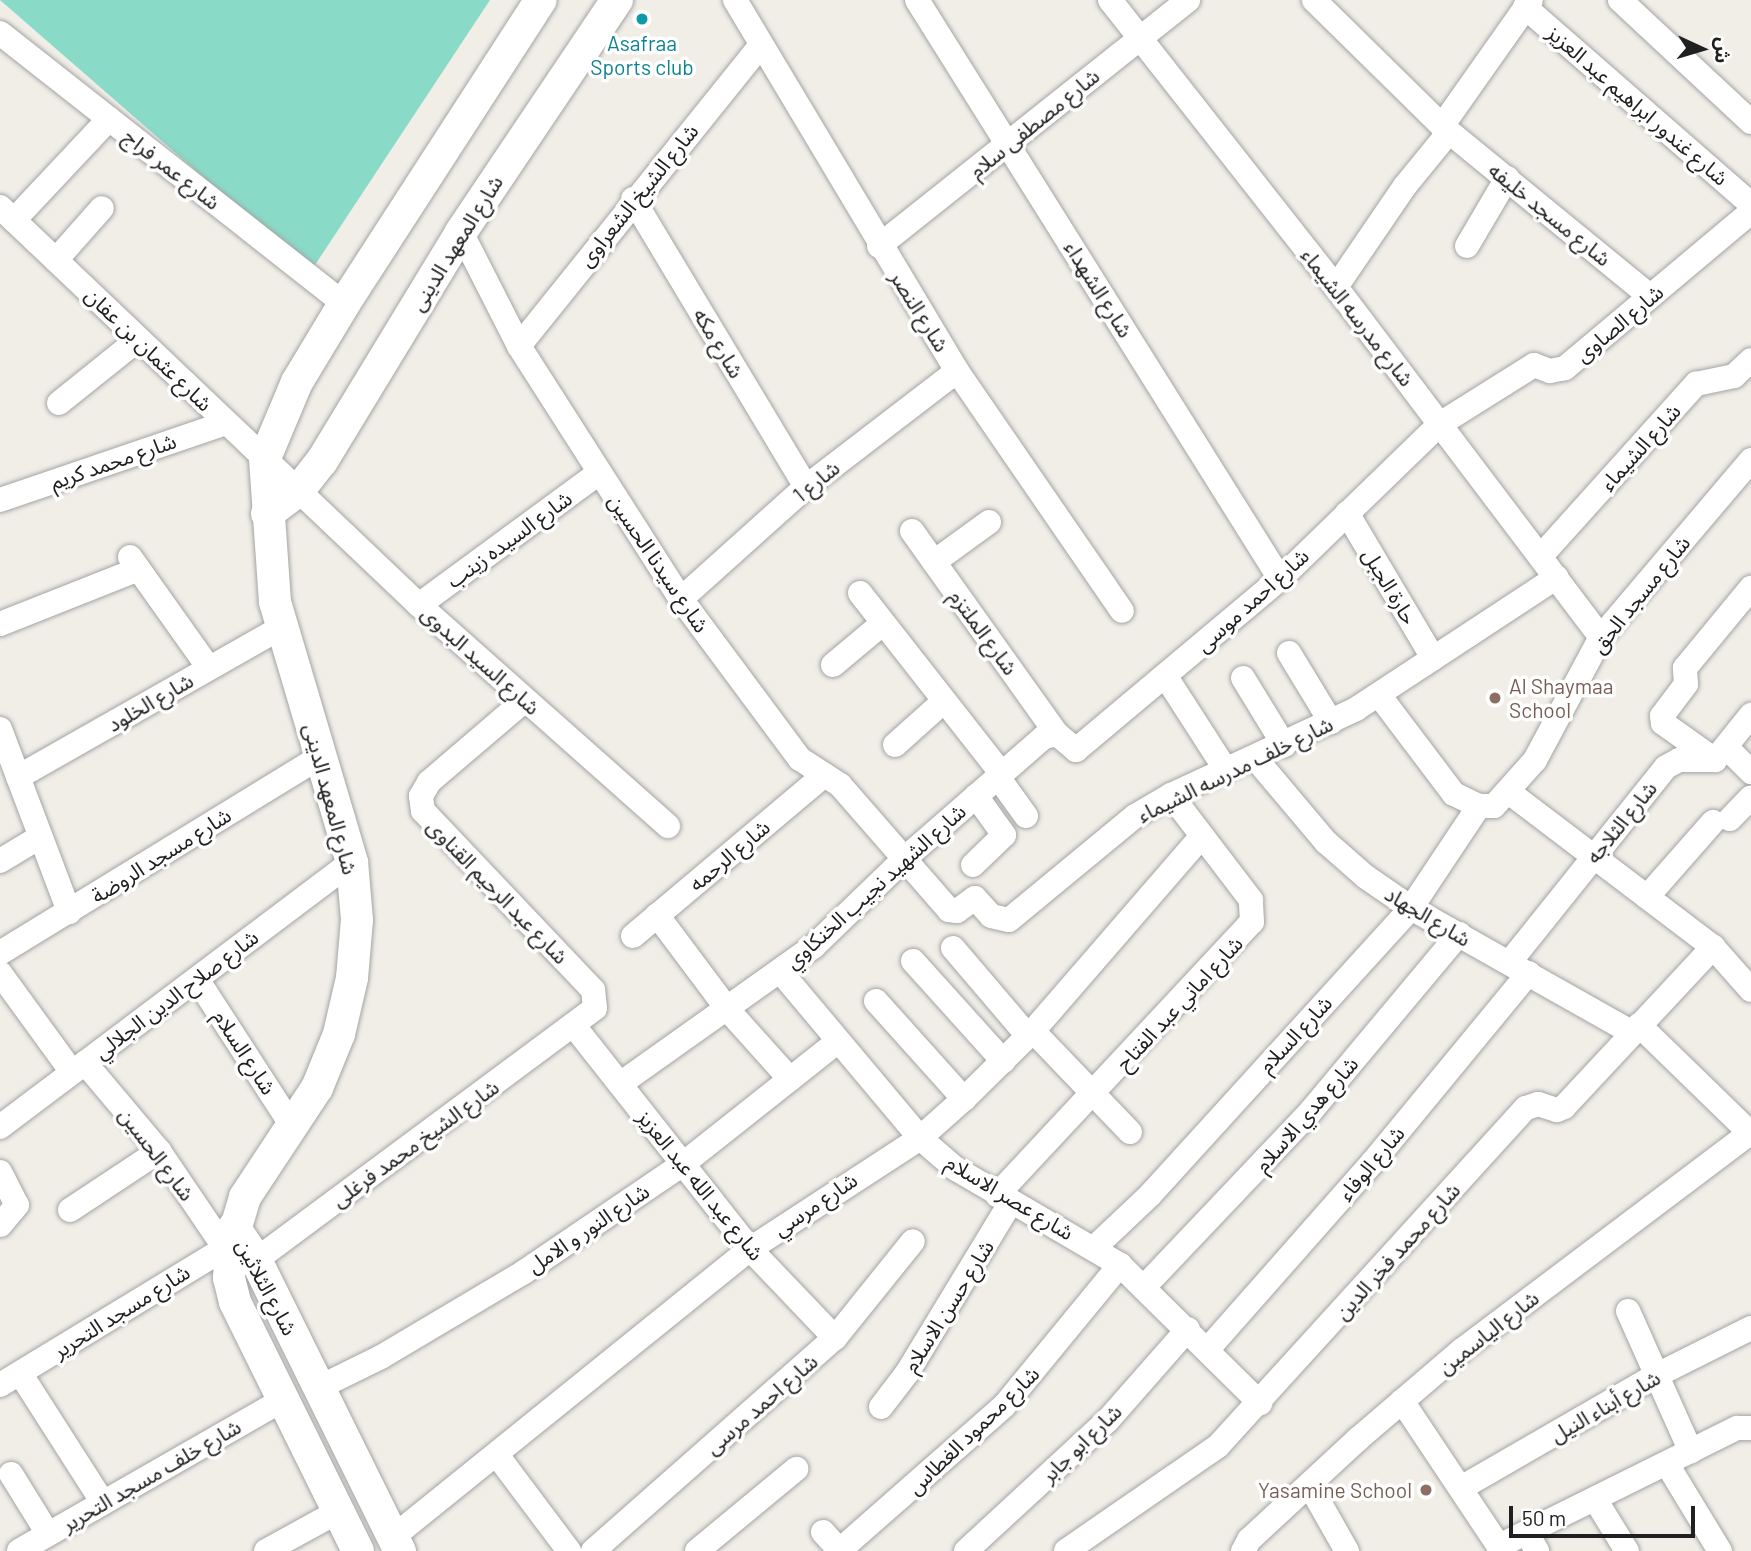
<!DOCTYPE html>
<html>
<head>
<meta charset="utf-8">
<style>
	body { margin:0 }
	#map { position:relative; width:1751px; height:1551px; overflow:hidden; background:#f0eee7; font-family:Barlow,"Noto Sans Arabic",sans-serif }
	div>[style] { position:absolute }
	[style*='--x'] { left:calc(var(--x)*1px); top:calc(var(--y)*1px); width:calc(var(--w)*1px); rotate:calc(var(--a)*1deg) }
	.pitch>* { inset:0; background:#8adac8 }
	.roads { filter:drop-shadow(0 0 2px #a4a4a4) drop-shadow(0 0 2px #a4a4a4) }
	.minor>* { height:24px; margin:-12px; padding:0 12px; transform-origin:12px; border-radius:12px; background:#fff }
	.tertiary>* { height:32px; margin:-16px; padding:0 16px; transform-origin:16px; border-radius:16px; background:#fff }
	.dots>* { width:19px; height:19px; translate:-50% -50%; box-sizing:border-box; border:4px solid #fff; border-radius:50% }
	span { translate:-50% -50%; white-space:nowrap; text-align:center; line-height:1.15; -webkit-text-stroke:7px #fff; paint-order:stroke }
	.culture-label { font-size:21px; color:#0d838f }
	.street-label { font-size:21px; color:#202020 }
	.education-label { font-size:21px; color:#785e54 }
	.left { translate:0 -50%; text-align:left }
	.right { translate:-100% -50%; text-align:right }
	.north { position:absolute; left:1667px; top:14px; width:70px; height:70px; -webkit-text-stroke:5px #fff; paint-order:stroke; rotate:94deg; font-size:19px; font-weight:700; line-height:28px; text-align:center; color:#202020 }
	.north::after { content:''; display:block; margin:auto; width:24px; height:32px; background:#202020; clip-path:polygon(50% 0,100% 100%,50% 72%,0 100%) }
	.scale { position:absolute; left:1509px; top:1506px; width:186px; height:32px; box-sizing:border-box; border:4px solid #202020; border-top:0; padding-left:9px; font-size:21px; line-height:24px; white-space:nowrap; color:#202020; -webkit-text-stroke:5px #fff; paint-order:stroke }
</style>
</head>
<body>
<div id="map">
	<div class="pitch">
		<i style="clip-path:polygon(0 0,490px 0,311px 271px)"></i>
	</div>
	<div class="roads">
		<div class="minor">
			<i style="--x:735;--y:0;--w:432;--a:59.1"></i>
			<i style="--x:957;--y:371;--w:291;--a:55.5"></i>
			<i style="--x:917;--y:0;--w:683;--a:57.91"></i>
			<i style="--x:1110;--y:0;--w:365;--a:51.8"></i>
			<i style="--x:1336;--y:287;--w:439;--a:52.9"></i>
			<i style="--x:1314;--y:0;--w:180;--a:44.5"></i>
			<i style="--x:1442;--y:126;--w:269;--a:39.3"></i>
			<i style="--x:1620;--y:0;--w:179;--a:43"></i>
			<i style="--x:1525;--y:7;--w:300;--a:41.1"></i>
			<i style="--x:0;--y:33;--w:438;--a:38.2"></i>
			<i style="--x:1442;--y:126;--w:154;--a:-54.8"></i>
			<i style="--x:633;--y:199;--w:336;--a:59"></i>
			<i style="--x:0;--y:207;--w:578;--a:43.53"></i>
			<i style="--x:419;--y:605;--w:333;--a:41.6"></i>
			<i style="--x:14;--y:220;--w:139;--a:-46.8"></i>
			<i style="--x:461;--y:232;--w:128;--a:63"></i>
			<i style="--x:519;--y:346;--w:300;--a:57.4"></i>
			<i style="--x:681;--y:599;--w:199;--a:53.4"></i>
			<i style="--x:800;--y:759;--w:48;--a:33"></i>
			<i style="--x:840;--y:785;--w:166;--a:48.9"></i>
			<i style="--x:949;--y:910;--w:8;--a:7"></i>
			<i style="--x:957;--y:911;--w:22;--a:-36"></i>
			<i style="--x:975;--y:898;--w:24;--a:48"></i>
			<i style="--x:991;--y:916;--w:18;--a:13"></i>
			<i style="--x:1009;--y:920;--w:163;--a:-39.5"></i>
			<i style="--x:1135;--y:816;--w:42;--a:-30.3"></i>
			<i style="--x:1171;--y:795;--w:204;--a:-24.9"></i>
			<i style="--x:1356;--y:709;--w:240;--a:-33.3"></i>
			<i style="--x:879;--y:246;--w:395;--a:-38.5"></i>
			<i style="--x:1467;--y:246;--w:79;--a:-59.5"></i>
			<i style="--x:56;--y:260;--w:69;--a:-48.5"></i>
			<i style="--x:1336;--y:287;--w:122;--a:-55.7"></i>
			<i style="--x:1405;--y:186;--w:70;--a:-50.8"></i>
			<i style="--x:519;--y:346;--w:385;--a:-51.2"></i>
			<i style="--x:59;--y:403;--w:102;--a:-38.7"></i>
			<i style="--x:0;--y:500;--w:239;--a:-18.8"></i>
			<i style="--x:1347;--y:513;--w:169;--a:59.3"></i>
			<i style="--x:912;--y:531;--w:249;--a:54.5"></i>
			<i style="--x:1057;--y:734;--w:25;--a:40"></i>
			<i style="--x:1076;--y:750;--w:266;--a:-40"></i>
			<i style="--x:1280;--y:579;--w:223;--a:-44.1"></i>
			<i style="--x:1440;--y:424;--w:111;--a:-32.1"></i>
			<i style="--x:1534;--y:365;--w:17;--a:21"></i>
			<i style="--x:1550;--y:371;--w:15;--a:-11"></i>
			<i style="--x:1565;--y:368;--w:243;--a:-40"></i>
			<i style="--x:1541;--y:556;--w:232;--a:-48"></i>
			<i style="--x:1696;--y:384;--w:39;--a:-12"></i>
			<i style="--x:1734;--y:376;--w:23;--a:-43"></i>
			<i style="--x:130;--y:557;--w:136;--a:54.6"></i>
			<i style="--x:934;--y:562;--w:68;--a:-36"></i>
			<i style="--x:860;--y:593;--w:230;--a:51.9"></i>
			<i style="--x:681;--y:599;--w:168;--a:-41.9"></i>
			<i style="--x:806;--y:487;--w:190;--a:-37.5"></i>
			<i style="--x:419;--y:605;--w:223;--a:-36.3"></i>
			<i style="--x:0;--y:624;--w:149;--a:-21.6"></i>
			<i style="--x:1289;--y:653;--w:81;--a:58.7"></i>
			<i style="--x:833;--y:665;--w:65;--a:-40"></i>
			<i style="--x:1166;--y:677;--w:111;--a:57.2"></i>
			<i style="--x:1243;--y:678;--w:79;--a:58.5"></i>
			<i style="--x:1379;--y:695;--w:124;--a:52.9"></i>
			<i style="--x:1454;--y:794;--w:28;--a:26"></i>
			<i style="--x:1479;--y:806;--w:15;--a:0"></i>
			<i style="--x:1494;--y:806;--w:62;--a:-48.3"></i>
			<i style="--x:1535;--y:760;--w:140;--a:-61.8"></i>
			<i style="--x:1601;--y:637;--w:232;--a:-49.7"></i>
			<i style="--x:0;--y:729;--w:196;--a:69.3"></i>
			<i style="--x:895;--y:745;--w:66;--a:-41.9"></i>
			<i style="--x:1728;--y:749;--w:33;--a:45"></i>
			<i style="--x:1256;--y:759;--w:109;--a:49.9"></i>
			<i style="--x:1326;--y:842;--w:53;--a:41.2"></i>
			<i style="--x:1366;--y:877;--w:55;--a:34.6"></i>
			<i style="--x:1411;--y:908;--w:255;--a:29.4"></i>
			<i style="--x:1715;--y:760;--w:64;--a:-144.6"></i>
			<i style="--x:1663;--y:723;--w:7;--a:-98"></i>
			<i style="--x:1662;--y:716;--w:40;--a:-53"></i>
			<i style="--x:1686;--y:684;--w:16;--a:-94"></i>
			<i style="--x:1685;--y:668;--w:104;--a:-50.5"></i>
			<i style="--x:18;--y:777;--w:304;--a:-29.6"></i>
			<i style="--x:998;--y:777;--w:48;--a:54.3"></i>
			<i style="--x:1510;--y:793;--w:255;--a:37.2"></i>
			<i style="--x:1713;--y:947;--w:57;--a:48.5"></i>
			<i style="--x:1730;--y:819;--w:30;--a:-46"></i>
			<i style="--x:0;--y:861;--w:47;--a:-31"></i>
			<i style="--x:973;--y:865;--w:43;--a:-44.1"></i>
			<i style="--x:1004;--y:835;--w:48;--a:-125.7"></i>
			<i style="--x:1647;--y:897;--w:100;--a:-48.7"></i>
			<i style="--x:657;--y:915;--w:119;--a:53.2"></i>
			<i style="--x:728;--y:1010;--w:93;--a:48.1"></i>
			<i style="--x:633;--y:936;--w:250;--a:-40.1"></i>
			<i style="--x:953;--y:948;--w:116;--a:49.6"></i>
			<i style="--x:0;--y:953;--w:377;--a:-31.5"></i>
			<i style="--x:913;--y:961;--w:135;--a:48"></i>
			<i style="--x:1509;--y:963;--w:251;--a:-51.3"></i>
			<i style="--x:1666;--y:767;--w:15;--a:-28"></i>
			<i style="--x:1679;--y:760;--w:36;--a:0"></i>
			<i style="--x:1715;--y:760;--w:58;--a:-51.3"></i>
			<i style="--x:780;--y:971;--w:218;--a:50"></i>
			<i style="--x:920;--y:1138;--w:48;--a:40.7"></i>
			<i style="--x:956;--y:1169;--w:190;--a:30.3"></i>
			<i style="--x:1120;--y:1265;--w:197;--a:44.6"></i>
			<i style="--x:0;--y:973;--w:122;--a:54"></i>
			<i style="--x:197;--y:979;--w:175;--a:57.1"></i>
			<i style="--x:876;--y:1001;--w:132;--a:48.1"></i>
			<i style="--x:1639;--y:1025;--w:155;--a:44.2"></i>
			<i style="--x:574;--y:1026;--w:284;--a:51.7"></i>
			<i style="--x:750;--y:1249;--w:123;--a:46.3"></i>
			<i style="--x:1033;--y:1031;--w:140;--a:46.2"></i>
			<i style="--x:85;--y:1063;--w:115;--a:49.9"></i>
			<i style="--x:159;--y:1151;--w:116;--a:55.9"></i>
			<i style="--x:620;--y:1084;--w:238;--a:-35.4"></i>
			<i style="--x:814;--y:946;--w:124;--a:-44"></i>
			<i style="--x:903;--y:860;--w:187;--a:-41.1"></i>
			<i style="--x:1044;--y:737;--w:13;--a:-13"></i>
			<i style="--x:0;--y:1127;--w:441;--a:-37"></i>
			<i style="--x:0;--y:1172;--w:37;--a:63"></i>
			<i style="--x:17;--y:1205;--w:26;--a:130"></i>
			<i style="--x:997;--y:1195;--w:374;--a:-47"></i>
			<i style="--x:1252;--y:922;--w:22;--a:-93"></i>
			<i style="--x:1251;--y:900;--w:132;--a:-127.3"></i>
			<i style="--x:70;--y:1210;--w:107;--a:-33.5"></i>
			<i style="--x:1094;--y:1248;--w:77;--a:-43.4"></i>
			<i style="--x:1150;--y:1195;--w:388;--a:-47.7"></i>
			<i style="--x:1411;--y:908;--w:123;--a:-56.3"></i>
			<i style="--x:256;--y:1260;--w:422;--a:-36.6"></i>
			<i style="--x:595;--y:1008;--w:18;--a:-96"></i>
			<i style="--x:593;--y:990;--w:247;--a:-133.5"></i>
			<i style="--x:423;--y:811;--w:15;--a:-98"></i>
			<i style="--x:421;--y:796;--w:16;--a:-60"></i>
			<i style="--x:429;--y:782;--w:126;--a:-40.5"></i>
			<i style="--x:1145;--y:1286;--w:241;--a:-46.5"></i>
			<i style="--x:1311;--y:1111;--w:231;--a:-50.1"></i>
			<i style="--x:1628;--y:1311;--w:154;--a:65.9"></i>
			<i style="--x:1208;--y:1349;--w:249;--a:-48.6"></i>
			<i style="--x:1373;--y:1162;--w:245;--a:-50.5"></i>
			<i style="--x:20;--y:1373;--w:154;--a:57.4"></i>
			<i style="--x:0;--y:1385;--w:283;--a:-31.3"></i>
			<i style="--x:320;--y:1387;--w:68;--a:-26.2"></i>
			<i style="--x:381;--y:1357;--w:166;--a:-30.7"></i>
			<i style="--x:524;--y:1272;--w:192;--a:-34.2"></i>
			<i style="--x:683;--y:1164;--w:196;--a:-38.4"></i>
			<i style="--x:1402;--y:1401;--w:180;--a:56.3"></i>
			<i style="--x:881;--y:1407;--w:43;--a:-52.6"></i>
			<i style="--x:907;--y:1373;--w:200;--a:-58.7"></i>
			<i style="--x:497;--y:1455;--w:120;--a:53.1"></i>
			<i style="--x:1667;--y:1464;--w:102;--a:58.7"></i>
			<i style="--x:11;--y:1474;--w:70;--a:58.3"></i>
			<i style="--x:1310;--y:1486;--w:75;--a:60.4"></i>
			<i style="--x:1461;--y:1488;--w:226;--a:-30"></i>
			<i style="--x:1657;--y:1375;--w:105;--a:-26.6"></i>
			<i style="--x:1595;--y:1499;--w:61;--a:58.4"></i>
			<i style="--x:823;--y:1532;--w:25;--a:48"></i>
			<i style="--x:1527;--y:1533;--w:21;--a:61"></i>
			<i style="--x:393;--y:1537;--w:459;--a:-38.9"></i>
			<i style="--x:750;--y:1249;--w:203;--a:-33.1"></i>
			<i style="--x:920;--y:1138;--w:59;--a:-41.6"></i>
			<i style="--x:964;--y:1099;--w:97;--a:-44.6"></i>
			<i style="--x:1033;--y:1031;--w:258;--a:-49.1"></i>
			<i style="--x:1499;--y:1546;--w:266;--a:-26.4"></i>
			<i style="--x:1737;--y:1428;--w:14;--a:0"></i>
			<i style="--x:840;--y:1550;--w:218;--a:-41.3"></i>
			<i style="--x:1004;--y:1406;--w:183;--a:-50.6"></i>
			<i style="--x:19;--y:1551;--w:305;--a:-29.8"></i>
			<i style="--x:266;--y:1551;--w:83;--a:-28.7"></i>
			<i style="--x:593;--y:1551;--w:322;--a:-41.4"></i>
			<i style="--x:835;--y:1338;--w:124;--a:-51.2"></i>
			<i style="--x:697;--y:1551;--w:129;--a:-39.6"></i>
			<i style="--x:966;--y:1551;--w:193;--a:-42.7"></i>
			<i style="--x:1108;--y:1420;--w:121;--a:-48.7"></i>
			<i style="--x:1066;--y:1551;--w:185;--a:-34.6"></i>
			<i style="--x:1218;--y:1446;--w:457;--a:-47.7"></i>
			<i style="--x:1526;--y:1108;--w:13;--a:-18"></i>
			<i style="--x:1538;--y:1104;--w:20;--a:18"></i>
			<i style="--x:1557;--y:1110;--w:8;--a:-23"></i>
			<i style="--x:1564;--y:1107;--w:219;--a:-47"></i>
			<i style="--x:1243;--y:1551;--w:13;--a:-61"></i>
			<i style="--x:1249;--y:1540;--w:149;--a:-42.8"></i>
			<i style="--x:1358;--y:1439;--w:137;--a:-40.6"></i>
			<i style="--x:1462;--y:1350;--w:362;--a:-37"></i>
		</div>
		<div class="tertiary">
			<i style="--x:267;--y:514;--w:40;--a:-37"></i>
			<i style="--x:299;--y:490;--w:37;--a:-52"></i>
			<i style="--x:322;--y:461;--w:268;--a:-58.7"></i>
			<i style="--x:461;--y:232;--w:280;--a:-56.1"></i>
			<i style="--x:234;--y:1227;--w:40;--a:56"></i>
			<i style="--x:256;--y:1260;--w:325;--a:63.7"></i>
			<i style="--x:358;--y:1551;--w:278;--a:-116.3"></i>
			<i style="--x:235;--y:1302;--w:25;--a:-104"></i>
			<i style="--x:229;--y:1278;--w:34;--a:-87"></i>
			<i style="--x:231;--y:1244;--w:49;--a:-73.4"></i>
			<i style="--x:245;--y:1197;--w:131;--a:-56.6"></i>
			<i style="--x:317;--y:1088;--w:58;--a:-67.8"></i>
			<i style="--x:339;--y:1034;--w:57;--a:-76.9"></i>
			<i style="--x:352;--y:978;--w:58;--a:-85.1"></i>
			<i style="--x:357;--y:920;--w:58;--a:-94.9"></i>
			<i style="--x:352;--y:862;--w:271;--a:-106.5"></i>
			<i style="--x:275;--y:602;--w:144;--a:-94"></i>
			<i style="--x:265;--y:458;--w:82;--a:-67.2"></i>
			<i style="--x:297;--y:382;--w:91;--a:-58.9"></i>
			<i style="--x:344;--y:304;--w:362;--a:-57.1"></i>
		</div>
	</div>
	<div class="dots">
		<i style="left:642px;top:19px;background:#0f9aa8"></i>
		<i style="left:1495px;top:698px;background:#8d6e63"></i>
		<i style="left:1426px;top:1490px;background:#8d6e63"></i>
	</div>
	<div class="culture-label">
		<span style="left:642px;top:55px">Asafraa<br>Sports club</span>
	</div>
	<div class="street-label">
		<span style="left:1638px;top:105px;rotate:41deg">شارع غندور ابراهيم عبد العزيز</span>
		<span style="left:1034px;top:123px;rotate:-39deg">شارع مصطفى سلام</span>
		<span style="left:172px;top:169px;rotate:38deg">شارع عمر فراج</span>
		<span style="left:638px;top:195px;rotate:-51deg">شارع الشيخ الشعراوى</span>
		<span style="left:1550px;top:214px;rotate:39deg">شارع مسجد خليفه</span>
		<span style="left:456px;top:243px;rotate:-58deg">شارع المعهد الدينى</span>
		<span style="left:1099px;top:289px;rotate:58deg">شارع الشهداء</span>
		<span style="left:920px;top:311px;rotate:58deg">شارع النصر</span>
		<span style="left:1358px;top:317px;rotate:52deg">شارع مدرسه الشيماء</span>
		<span style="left:1619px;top:323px;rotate:-40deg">شارع الصاوى</span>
		<span style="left:719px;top:343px;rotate:59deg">شارع مكه</span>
		<span style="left:149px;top:349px;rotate:44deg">شارع عثمان بن عفان</span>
		<span style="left:1640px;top:447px;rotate:-48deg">شارع الشيماء</span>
		<span style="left:113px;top:461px;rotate:-19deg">شارع محمد كريم</span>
		<span style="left:816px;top:481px;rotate:-39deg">شارع 1</span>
		<span style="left:509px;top:539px;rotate:-36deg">شارع السيده زينب</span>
		<span style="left:659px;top:563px;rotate:56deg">شارع سيدنا الحسين</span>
		<span style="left:1390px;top:586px;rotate:59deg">حارة الجبل</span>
		<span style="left:1640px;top:594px;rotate:-51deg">شارع مسجد الحق</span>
		<span style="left:1252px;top:600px;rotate:-42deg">شارع احمد موسى</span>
		<span style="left:984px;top:632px;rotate:54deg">شارع الملتزم</span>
		<span style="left:481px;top:660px;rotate:42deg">شارع السيد البدوى</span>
		<span style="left:150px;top:702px;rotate:-30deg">شارع الخلود</span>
		<span style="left:1235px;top:769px;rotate:-26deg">شارع خلف مدرسه الشيماء</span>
		<span style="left:331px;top:799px;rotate:75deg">شارع المعهد الدينى</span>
		<span style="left:1621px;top:822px;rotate:-51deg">شارع الثلاجه</span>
		<span style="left:161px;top:855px;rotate:-32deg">شارع مسجد الروضة</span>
		<span style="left:729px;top:855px;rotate:-40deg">شارع الرحمه</span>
		<span style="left:875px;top:886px;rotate:-42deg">شارع الشهيد نجيب الخنكاوي</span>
		<span style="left:498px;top:891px;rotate:46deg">شارع عبد الرحيم القناوى</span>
		<span style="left:1428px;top:916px;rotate:31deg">شارع الجهاد</span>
		<span style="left:176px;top:994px;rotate:-37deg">شارع صلاح الدين الجلالي</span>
		<span style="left:1179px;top:1003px;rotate:-47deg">شارع اماني عبد الفتاح</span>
		<span style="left:1295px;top:1034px;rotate:-47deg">شارع السلام</span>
		<span style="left:245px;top:1052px;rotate:57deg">شارع السلام</span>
		<span style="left:1306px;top:1114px;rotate:-49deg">شارع هدي الاسلام</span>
		<span style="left:415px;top:1143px;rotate:-36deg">شارع الشيخ محمد فرغلى</span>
		<span style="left:157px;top:1154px;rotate:53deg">شارع الحسين</span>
		<span style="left:1371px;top:1163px;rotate:-50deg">شارع الوفاء</span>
		<span style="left:701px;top:1185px;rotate:51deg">شارع عبد الله عبد العزيز</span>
		<span style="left:1010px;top:1197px;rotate:31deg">شارع عصر الاسلام</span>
		<span style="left:815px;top:1204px;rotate:-34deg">شارع مرسي</span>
		<span style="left:588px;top:1228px;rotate:-34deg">شارع النور و الامل</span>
		<span style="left:1397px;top:1251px;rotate:-48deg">شارع محمد فخر الدين</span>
		<span style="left:267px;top:1287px;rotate:62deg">شارع الثلاثين</span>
		<span style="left:948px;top:1306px;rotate:-58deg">شارع حسن الاسلام</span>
		<span style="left:121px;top:1311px;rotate:-32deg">شارع مسجد التحرير</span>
		<span style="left:1488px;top:1332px;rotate:-38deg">شارع الياسمين</span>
		<span style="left:761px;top:1404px;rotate:-41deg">شارع احمد مرسى</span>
		<span style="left:1605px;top:1406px;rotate:-30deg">شارع أبناء النيل</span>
		<span style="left:973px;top:1430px;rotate:-44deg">شارع محمود الغطاس</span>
		<span style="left:1081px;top:1443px;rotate:-44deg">شارع ابو جابر</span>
		<span style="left:151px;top:1475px;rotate:-30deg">شارع خلف مسجد التحرير</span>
	</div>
	<div class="education-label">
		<span class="left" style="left:1509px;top:698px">Al Shaymaa<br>School</span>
		<span class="right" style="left:1412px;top:1490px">Yasamine School</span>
	</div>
	<div class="north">ش</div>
	<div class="scale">50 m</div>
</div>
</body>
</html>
